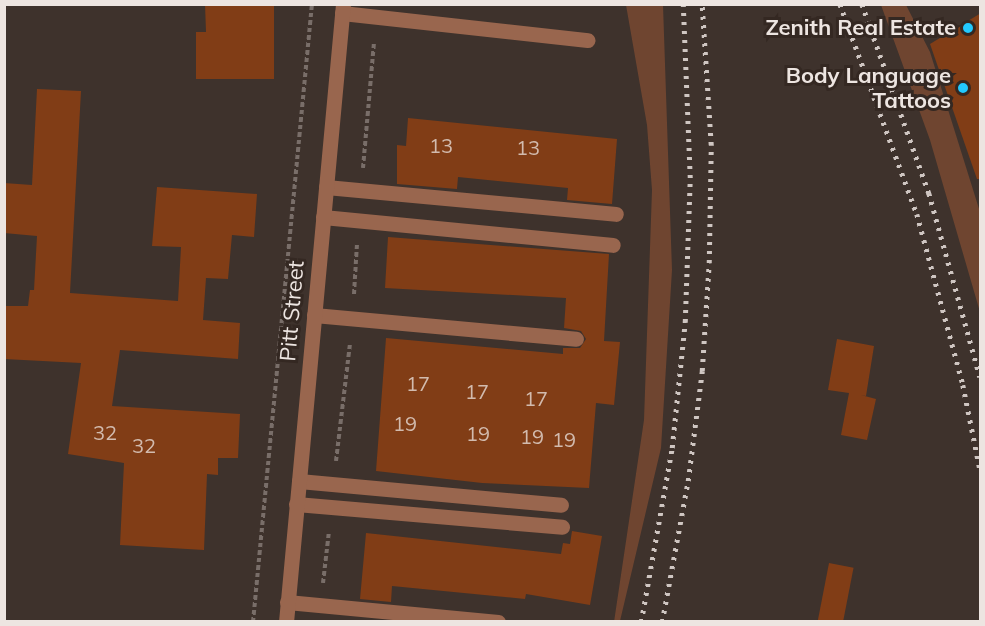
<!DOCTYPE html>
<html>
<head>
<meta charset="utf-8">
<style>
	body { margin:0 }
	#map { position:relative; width:985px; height:626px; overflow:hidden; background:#3e322c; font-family:Mulish,sans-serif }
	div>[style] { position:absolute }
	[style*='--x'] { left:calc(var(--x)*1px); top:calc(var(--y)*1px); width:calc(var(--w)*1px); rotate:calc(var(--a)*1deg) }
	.green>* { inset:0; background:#6f4530 }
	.building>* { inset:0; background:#813d16; transform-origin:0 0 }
	.path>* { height:4px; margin-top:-2px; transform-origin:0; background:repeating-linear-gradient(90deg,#796e69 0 4.5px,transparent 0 7.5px) }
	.minor>* { height:15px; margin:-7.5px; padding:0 7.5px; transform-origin:7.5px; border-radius:7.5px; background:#99664e }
	.rail>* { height:4.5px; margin-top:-2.25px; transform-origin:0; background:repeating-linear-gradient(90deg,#cfc6c2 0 3px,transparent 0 9px) }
	.dots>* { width:16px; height:16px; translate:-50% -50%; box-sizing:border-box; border:3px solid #342822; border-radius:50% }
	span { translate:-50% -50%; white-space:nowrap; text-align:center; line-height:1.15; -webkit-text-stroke:6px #342822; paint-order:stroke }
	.number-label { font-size:20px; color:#d2bbae }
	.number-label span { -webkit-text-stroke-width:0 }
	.poi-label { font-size:22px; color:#ede5e1; font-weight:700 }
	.right { translate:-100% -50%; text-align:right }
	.street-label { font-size:22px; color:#ede5e1 }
	.frame { position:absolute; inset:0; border:6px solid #ede5e1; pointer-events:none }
</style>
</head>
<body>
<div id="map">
	<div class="green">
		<i style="clip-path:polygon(626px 5px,663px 5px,672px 270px,661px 448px,620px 621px,614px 622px,644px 420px,652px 190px,647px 125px)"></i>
		<i style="clip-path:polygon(881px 5px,906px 5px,930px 52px,980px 212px,980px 312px,930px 140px)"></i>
	</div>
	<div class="building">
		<i style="clip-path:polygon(205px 4px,274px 4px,274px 79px,196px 79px,196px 32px,206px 32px)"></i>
		<i style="clip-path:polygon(981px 13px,981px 179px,977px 179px,930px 44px)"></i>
		<i style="clip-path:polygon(37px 89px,81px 91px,70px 293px,178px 301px,181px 247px,152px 246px,157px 187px,257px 194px,254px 237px,232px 235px,228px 279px,206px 278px,203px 320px,240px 323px,238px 359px,120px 350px,112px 406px,240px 414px,238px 458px,218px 458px,218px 475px,207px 474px,204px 550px,120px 545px,124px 463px,68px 454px,81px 363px,4px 359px,4px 306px,28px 306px,30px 290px,34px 290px,37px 236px,4px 233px,4px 183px,32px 185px)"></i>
		<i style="clip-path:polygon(408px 118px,617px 139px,612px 204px,567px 200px,568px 188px,458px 177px,457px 189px,397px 184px,397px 145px,406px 146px)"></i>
		<i style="clip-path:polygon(388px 237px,609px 254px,604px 341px,620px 342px,614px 405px,596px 403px,589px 488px,482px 483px,376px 471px,386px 338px,563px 354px,563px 348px,580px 348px,586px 339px,581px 331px,564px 328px,566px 298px,385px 288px)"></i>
		<i style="clip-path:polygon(837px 339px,874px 346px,866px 396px,861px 395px,876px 399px,867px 440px,841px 435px,849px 393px,828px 390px)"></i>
		<i style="clip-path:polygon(572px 531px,602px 536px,590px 605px,526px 594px,525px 599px,392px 586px,391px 602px,360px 599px,366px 533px,561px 554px,563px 543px,570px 544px)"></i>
		<i style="left:829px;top:563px;width:25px;height:59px;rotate:11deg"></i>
	</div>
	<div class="path">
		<i style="--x:363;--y:168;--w:127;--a:-85"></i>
		<i style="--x:354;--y:294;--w:50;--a:-86.6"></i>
		<i style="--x:336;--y:461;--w:119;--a:-83.2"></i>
		<i style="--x:323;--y:583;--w:52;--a:-83.4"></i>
		<i style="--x:253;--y:622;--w:621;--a:-84.55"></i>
	</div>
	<div class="minor">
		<i style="--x:342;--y:13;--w:247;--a:6.3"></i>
		<i style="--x:326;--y:187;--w:291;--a:5.3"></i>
		<i style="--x:323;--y:217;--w:291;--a:5.5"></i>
		<i style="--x:314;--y:315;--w:263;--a:5.2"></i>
		<i style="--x:299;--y:481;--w:263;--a:5.2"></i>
		<i style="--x:296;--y:504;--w:267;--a:4.9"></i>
		<i style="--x:287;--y:602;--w:212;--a:5.4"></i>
		<i style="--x:286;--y:622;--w:621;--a:-84.73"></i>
	</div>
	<div class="rail">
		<i style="--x:840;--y:4;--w:224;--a:69.9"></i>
		<i style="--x:917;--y:214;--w:177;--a:74.9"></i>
		<i style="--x:963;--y:385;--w:86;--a:78.6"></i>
		<i style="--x:862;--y:4;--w:201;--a:70.5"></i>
		<i style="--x:929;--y:193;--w:191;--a:74.5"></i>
		<i style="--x:641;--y:622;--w:177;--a:-79.9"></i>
		<i style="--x:672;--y:448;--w:127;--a:-84.1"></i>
		<i style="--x:685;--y:322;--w:144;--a:-88"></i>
		<i style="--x:690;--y:178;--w:174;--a:-92.3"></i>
		<i style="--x:662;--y:622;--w:143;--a:-79.6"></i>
		<i style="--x:688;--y:481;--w:111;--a:-82.7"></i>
		<i style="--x:702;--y:371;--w:108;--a:-86.3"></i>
		<i style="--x:709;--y:263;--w:118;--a:-89"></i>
		<i style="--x:711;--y:145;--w:141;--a:-93.7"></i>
	</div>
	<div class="dots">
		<i style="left:968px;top:28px;background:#23c9fe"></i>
		<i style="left:963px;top:88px;background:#23c9fe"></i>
	</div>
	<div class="number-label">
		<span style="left:441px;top:145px">13</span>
		<span style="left:528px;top:147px">13</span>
		<span style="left:418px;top:383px">17</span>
		<span style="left:477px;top:391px">17</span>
		<span style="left:536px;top:398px">17</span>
		<span style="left:405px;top:423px">19</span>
		<span style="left:105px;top:432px">32</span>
		<span style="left:478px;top:433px">19</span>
		<span style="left:532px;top:436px">19</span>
		<span style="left:564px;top:439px">19</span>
		<span style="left:144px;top:445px">32</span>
	</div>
	<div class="poi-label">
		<span class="right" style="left:956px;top:28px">Zenith Real Estate</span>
		<span class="right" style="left:951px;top:88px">Body Language<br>Tattoos</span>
	</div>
	<div class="street-label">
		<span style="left:292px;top:311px;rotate:-85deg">Pitt Street</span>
	</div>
	<div class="frame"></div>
</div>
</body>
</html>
